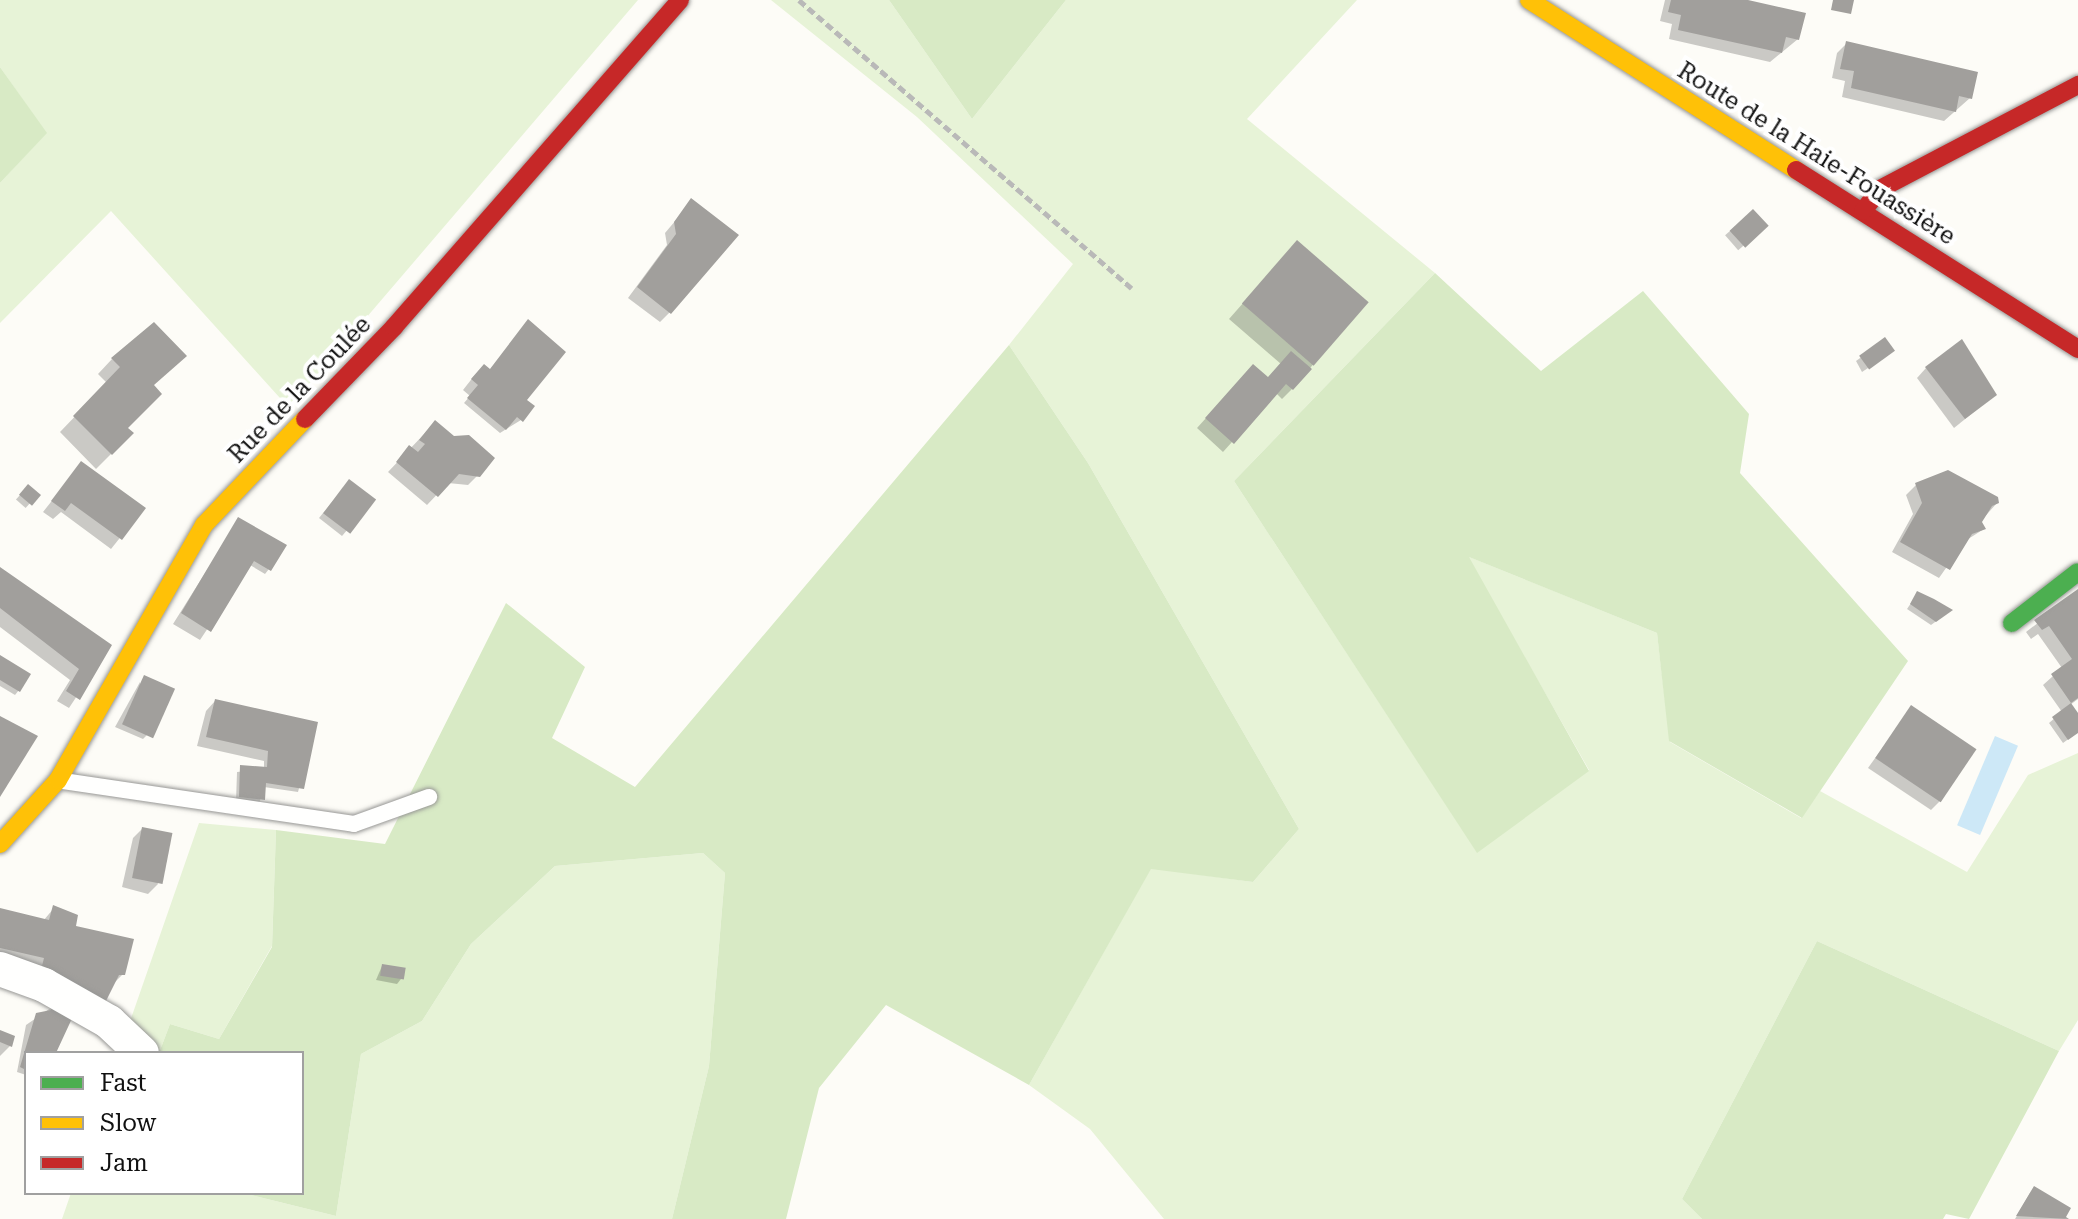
<!DOCTYPE html>
<html>
<head>
<meta charset="utf-8">
<style>
	body { margin:0 }
	#map { position:relative; width:2078px; height:1219px; overflow:hidden; background:#fdfcf7; font-family:"Roboto Serif",serif }
	div>[style] { position:absolute }
	[style*='--x'] { left:calc(var(--x)*1px); top:calc(var(--y)*1px); width:calc(var(--w)*1px); rotate:calc(var(--a)*1deg) }
	.green>* { inset:0; background:#e7f3d7 }
	.forest>* { inset:0; background:#d8eac5 }
	.water>* { inset:0; background:#cde8f7; transform-origin:0 0 }
	.shadow>* { inset:0; background:#0003; transform-origin:0 0 }
	.building>* { inset:0; background:#a19f9c; transform-origin:0 0 }
	.path>* { height:5px; margin-top:-2.5px; transform-origin:0; background:repeating-linear-gradient(90deg,#b9b9b8 0 8px,transparent 0 12px) }
	.roads { filter:drop-shadow(0 0 2px #979795) drop-shadow(0 0 2px #979795) }
	.lane>* { height:16px; margin:-8px; padding:0 8px; transform-origin:8px; border-radius:8px; background:#fffffe }
	.street>* { height:34px; margin:-17px; padding:0 17px; transform-origin:17px; border-radius:17px; background:#fffffe }
	.fast>* { height:18px; margin:-9px; padding:0 9px; transform-origin:9px; border-radius:9px; background:#4caf50 }
	.slow>* { height:18px; margin:-9px; padding:0 9px; transform-origin:9px; border-radius:9px; background:#ffc107 }
	.jam>* { height:18px; margin:-9px; padding:0 9px; transform-origin:9px; border-radius:9px; background:#c62828 }
	span { translate:-50% -50%; white-space:nowrap; text-align:center; line-height:1.15; -webkit-text-stroke:8px #fff; paint-order:stroke }
	.street-label { font-size:24px; color:#111 }
	.legend { position:absolute; left:24px; top:1051px; width:280px; height:144px; box-sizing:border-box; background:#fff; border:2px solid #a0a0a0; margin:0; padding:10px 14px; list-style:none; font-size:24px; color:#111 }
	.legend li { display:flex; align-items:center; gap:16px; height:40px }
	.legend b { width:40px; border:2px solid #a0a0a0 }
</style>
</head>
<body>
<div id="map">
	<div class="green">
		<i style="clip-path:polygon(0 0,638px 0,289px 408px,111px 211px,0 323px,0 183px,46px 133px,0 67px)"></i>
		<i style="clip-path:polygon(771px 0,889px 0,972px 119px,1066px 0,1357px 0,1247px 119px,1435px 273px,1234px 481px,1477px 852px,1589px 770px,1467px 556px,1657px 633px,1670px 742px,1801px 818px,1820px 791px,1967px 872px,2028px 775px,2078px 753px,2078px 1020px,2059px 1051px,1817px 941px,1682px 1199px,1702px 1219px,1164px 1219px,1090px 1129px,1029px 1085px,1151px 868px,1253px 882px,1299px 829px,1088px 463px,1009px 345px,1073px 264px,917px 117px)"></i>
		<i style="clip-path:polygon(199px 823px,276px 830px,272px 946px,219px 1039px,170px 1024px,159px 1053px,119px 1053px)"></i>
		<i style="clip-path:polygon(703px 853px,725px 873px,709px 1066px,672px 1219px,62px 1219px,71px 1193px,243px 1193px,336px 1216px,361px 1054px,422px 1021px,471px 944px,555px 866px)"></i>
	</div>
	<div class="forest">
		<i style="clip-path:polygon(889px 0,1066px 0,972px 119px)"></i>
		<i style="clip-path:polygon(0 67px,47px 133px,0 183px)"></i>
		<i style="clip-path:polygon(1435px 273px,1541px 371px,1643px 291px,1749px 414px,1740px 473px,1908px 661px,1802px 818px,1669px 741px,1657px 633px,1469px 557px,1589px 771px,1477px 853px,1234px 481px)"></i>
		<i style="clip-path:polygon(1009px 345px,1088px 463px,1299px 829px,1253px 882px,1151px 869px,1029px 1085px,886px 1005px,819px 1088px,786px 1219px,672px 1219px,709px 1066px,725px 873px,703px 853px,555px 866px,471px 944px,422px 1021px,361px 1054px,336px 1216px,243px 1193px,302px 1193px,302px 1053px,159px 1053px,170px 1024px,219px 1039px,272px 947px,276px 830px,385px 844px,506px 603px,585px 667px,552px 738px,635px 787px)"></i>
		<i style="clip-path:polygon(1817px 941px,2059px 1051px,1969px 1219px,1946px 1214px,1943px 1219px,1702px 1219px,1682px 1199px)"></i>
	</div>
	<div class="water">
		<i style="left:1995px;top:736px;width:25px;height:97px;rotate:23deg"></i>
	</div>
	<div class="shadow">
		<i style="clip-path:polygon(1665px 0,1739px 0,1798px 39px,1770px 62px,1669px 39px,1672px 24px,1660px 21px)"></i>
		<i style="clip-path:polygon(1847px 43px,1970px 98px,1944px 121px,1842px 97px,1845px 81px,1832px 78px,1837px 53px)"></i>
		<i style="clip-path:polygon(692px 201px,670px 312px,660px 322px,628px 298px,667px 245px,665px 233px)"></i>
		<i style="left:1753px;top:211px;width:20px;height:37px;rotate:49deg"></i>
		<i style="clip-path:polygon(1297px 242px,1367px 302px,1292px 389px,1282px 399px,1276px 393px,1223px 452px,1197px 428px,1244px 376px,1267px 379px,1281px 364px,1229px 319px)"></i>
		<i style="clip-path:polygon(528px 322px,521px 420px,500px 433px,464px 403px,470px 396px,463px 390px,474px 376px,489px 371px)"></i>
		<i style="clip-path:polygon(1885px 340px,1888px 355px,1862px 372px,1856px 361px)"></i>
		<i style="clip-path:polygon(112px 359px,152px 386px,126px 428px,132px 433px,96px 469px,60px 432px,107px 383px,98px 374px)"></i>
		<i style="clip-path:polygon(1926px 368px,1995px 395px,1954px 428px,1917px 378px)"></i>
		<i style="clip-path:polygon(426px 432px,478px 475px,468px 485px,448px 483px,427px 505px,388px 472px)"></i>
		<i style="clip-path:polygon(81px 464px,143px 509px,111px 549px,61px 512px,53px 519px,43px 512px)"></i>
		<i style="clip-path:polygon(1916px 485px,1997px 503px,1980px 522px,1984px 529px,1965px 541px,1939px 578px,1892px 552px,1913px 514px,1906px 495px)"></i>
		<i style="left:28px;top:486px;width:13px;height:18px;rotate:42deg"></i>
		<i style="clip-path:polygon(345px 486px,373px 500px,342px 536px,319px 518px)"></i>
		<i style="clip-path:polygon(239px 519px,269px 569px,265px 574px,250px 565px,200px 640px,173px 624px)"></i>
		<i style="clip-path:polygon(0 569px,110px 646px,69px 708px,57px 701px,70px 680px,0 627px)"></i>
		<i style="clip-path:polygon(2078px 592px,2078px 699px,2070px 705px,2078px 717px,2078px 732px,2063px 743px,2049px 723px,2062px 712px,2043px 685px,2062px 668px,2038px 634px,2031px 639px,2026px 632px)"></i>
		<i style="clip-path:polygon(1917px 594px,1946px 614px,1931px 625px,1907px 609px)"></i>
		<i style="clip-path:polygon(0 657px,19px 690px,15px 695px,0 686px)"></i>
		<i style="clip-path:polygon(140px 682px,147px 735px,143px 739px,115px 727px)"></i>
		<i style="clip-path:polygon(215px 701px,316px 724px,298px 792px,264px 787px,259px 804px,236px 801px,237px 772px,264px 769px,264px 761px,197px 746px,206px 711px)"></i>
		<i style="clip-path:polygon(1911px 708px,1941px 800px,1931px 810px,1868px 768px)"></i>
		<i style="clip-path:polygon(142px 829px,158px 884px,148px 894px,122px 887px,133px 838px)"></i>
		<i style="clip-path:polygon(54px 908px,123px 974px,113px 984px,0 959px,0 910px,43px 921px)"></i>
		<i style="clip-path:polygon(382px 966px,401px 979px,397px 984px,376px 980px)"></i>
		<i style="clip-path:polygon(55px 1005px,54px 1053px,26px 1053px,26px 1075px,17px 1072px,26px 1025px)"></i>
		<i style="clip-path:polygon(0 1032px,10px 1046px,0 1056px)"></i>
		<i style="clip-path:polygon(2030px 1193px,2063px 1217px,2066px 1219px,2015px 1219px)"></i>
	</div>
	<div class="building">
		<i style="clip-path:polygon(1671px 0,1748px 0,1806px 13px,1799px 40px,1786px 37px,1782px 53px,1678px 30px,1681px 15px,1668px 12px)"></i>
		<i style="clip-path:polygon(1833px 0,1854px 0,1851px 14px,1831px 10px)"></i>
		<i style="clip-path:polygon(1846px 41px,1978px 72px,1972px 99px,1959px 96px,1956px 112px,1851px 88px,1854px 71px,1840px 69px)"></i>
		<i style="clip-path:polygon(691px 198px,739px 235px,671px 314px,637px 287px,676px 234px,674px 222px)"></i>
		<i style="left:1753px;top:209px;width:23px;height:32px;rotate:47deg"></i>
		<i style="left:1297px;top:240px;width:95px;height:84px;rotate:41deg"></i>
		<i style="clip-path:polygon(528px 319px,566px 352px,527px 400px,535px 406px,523px 422px,517px 417px,506px 430px,467px 398px,478px 385px,471px 379px,484px 364px,490px 369px)"></i>
		<i style="clip-path:polygon(154px 322px,187px 356px,154px 385px,162px 394px,128px 428px,134px 433px,112px 455px,73px 416px,120px 367px,111px 358px)"></i>
		<i style="left:1885px;top:337px;width:17px;height:32px;rotate:54deg"></i>
		<i style="clip-path:polygon(1962px 339px,1997px 395px,1965px 419px,1925px 367px)"></i>
		<i style="clip-path:polygon(1291px 351px,1312px 369px,1293px 390px,1286px 384px,1234px 444px,1205px 418px,1253px 364px,1268px 377px)"></i>
		<i style="clip-path:polygon(435px 420px,454px 436px,469px 435px,495px 458px,480px 477px,459px 474px,438px 497px,396px 462px,409px 445px,418px 452px,425px 444px,419px 440px)"></i>
		<i style="clip-path:polygon(81px 461px,146px 508px,122px 540px,71px 503px,65px 511px,51px 501px)"></i>
		<i style="clip-path:polygon(1948px 470px,1998px 497px,1999px 503px,1992px 506px,1982px 522px,1986px 529px,1972px 534px,1950px 570px,1900px 542px,1922px 503px,1915px 483px)"></i>
		<i style="left:349px;top:479px;width:34px;height:43px;rotate:37deg"></i>
		<i style="left:28px;top:484px;width:17px;height:14px;rotate:40deg"></i>
		<i style="clip-path:polygon(238px 517px,287px 545px,271px 571px,254px 561px,211px 632px,181px 613px)"></i>
		<i style="clip-path:polygon(0 567px,112px 645px,80px 700px,66px 691px,79px 669px,0 608px)"></i>
		<i style="clip-path:polygon(2078px 589px,2078px 698px,2071px 703px,2051px 674px,2072px 659px,2049px 626px,2042px 630px,2034px 620px)"></i>
		<i style="clip-path:polygon(1917px 591px,1934px 599px,1953px 610px,1936px 622px,1910px 604px)"></i>
		<i style="clip-path:polygon(0 655px,31px 674px,20px 692px,0 680px)"></i>
		<i style="left:144px;top:675px;width:34px;height:54px;rotate:24deg"></i>
		<i style="clip-path:polygon(215px 699px,318px 722px,304px 789px,266px 783px,265px 800px,239px 797px,240px 765px,267px 767px,268px 751px,206px 737px)"></i>
		<i style="clip-path:polygon(2071px 703px,2078px 713px,2078px 733px,2068px 740px,2052px 717px)"></i>
		<i style="left:1911px;top:705px;width:79px;height:64px;rotate:34deg"></i>
		<i style="clip-path:polygon(0 716px,38px 736px,0 797px)"></i>
		<i style="left:142px;top:827px;width:31px;height:52px;rotate:11deg"></i>
		<i style="clip-path:polygon(53px 905px,78px 915px,76px 926px,134px 939px,125px 975px,119px 975px,105px 1003px,40px 974px,44px 958px,0 948px,0 908px,49px 920px)"></i>
		<i style="left:382px;top:964px;width:24px;height:12px;rotate:9deg"></i>
		<i style="clip-path:polygon(55px 1003px,75px 1012px,56px 1053px,26px 1053px,26px 1070px,20px 1067px,36px 1013px,51px 1010px)"></i>
		<i style="clip-path:polygon(0 1030px,15px 1036px,12px 1047px,0 1042px)"></i>
		<i style="clip-path:polygon(2034px 1186px,2071px 1208px,2066px 1217px,2069px 1219px,2016px 1216px)"></i>
	</div>
	<div class="path">
		<i style="--x:799;--y:0;--w:440;--a:40.9"></i>
	</div>
	<div class="roads">
		<div class="lane">
			<i style="--x:63;--y:781;--w:294;--a:8.4"></i>
			<i style="--x:354;--y:824;--w:80;--a:-19.8"></i>
		</div>
		<div class="street">
			<i style="--x:0;--y:969;--w:47;--a:20"></i>
			<i style="--x:44;--y:985;--w:75;--a:29.6"></i>
			<i style="--x:109;--y:1022;--w:45;--a:43.2"></i>
		</div>
		<div class="fast">
			<i style="--x:2012;--y:623;--w:83;--a:-37.7"></i>
		</div>
		<div class="slow">
			<i style="--x:1529;--y:0;--w:317;--a:32.5"></i>
			<i style="--x:0;--y:844;--w:86;--a:-47.8"></i>
			<i style="--x:58;--y:780;--w:294;--a:-60.2"></i>
			<i style="--x:204;--y:525;--w:146;--a:-46.4"></i>
		</div>
		<div class="jam">
			<i style="--x:1796;--y:170;--w:334;--a:32.4"></i>
			<i style="--x:1863;--y:211;--w:28;--a:-52"></i>
			<i style="--x:1880;--y:189;--w:224;--a:-27.7"></i>
			<i style="--x:305;--y:419;--w:128;--a:-45.9"></i>
			<i style="--x:394;--y:327;--w:434;--a:-48.8"></i>
		</div>
	</div>
	<div class="street-label">
		<span style="left:1816px;top:154px;rotate:32deg">Route de la Haie-Fouassière</span>
		<span style="left:300px;top:390px;rotate:-46deg">Rue de la Coulée</span>
	</div>
	<ul class="legend">
	<li><b style="height:10px;background:#4caf50"></b>Fast</li>
	<li><b style="height:10px;background:#ffc107"></b>Slow</li>
	<li><b style="height:10px;background:#c62828"></b>Jam</li>
	</ul>
</div>
</body>
</html>
